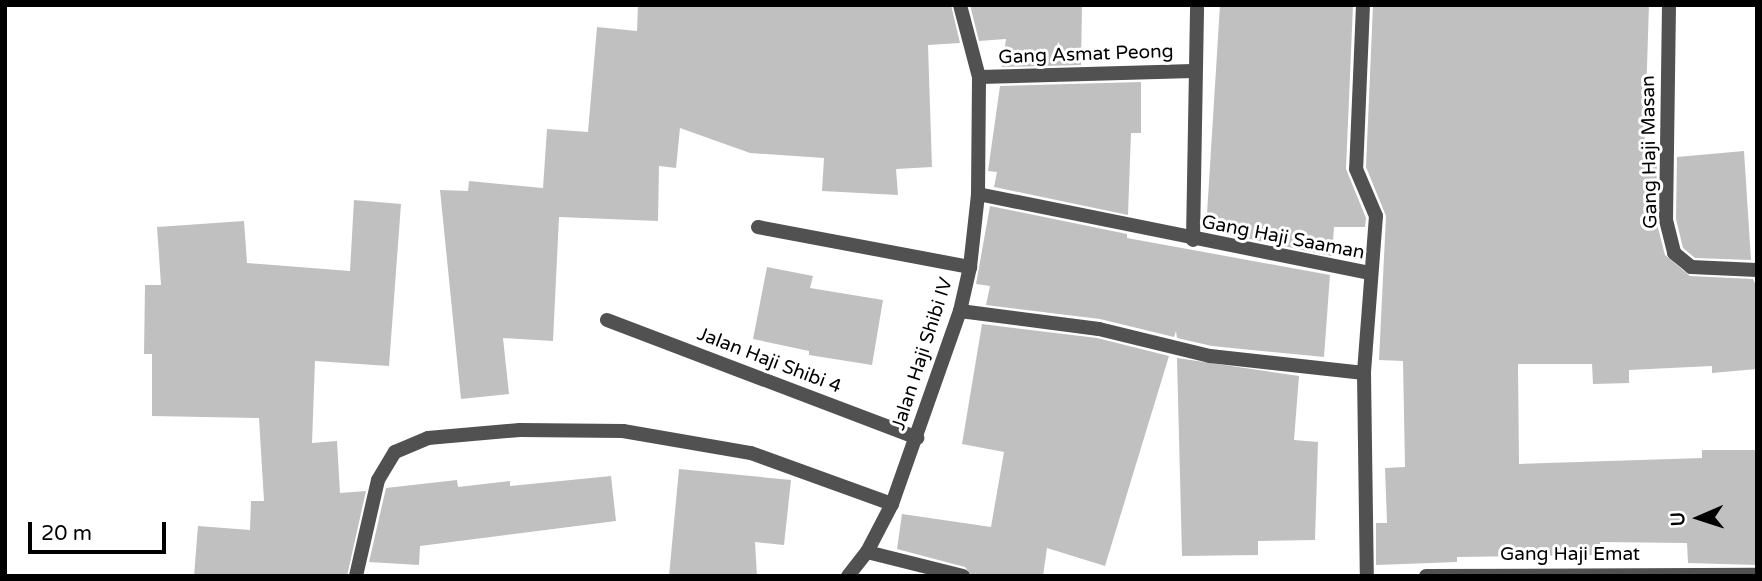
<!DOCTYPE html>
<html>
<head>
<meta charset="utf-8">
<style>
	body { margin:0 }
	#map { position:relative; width:1762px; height:581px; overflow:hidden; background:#fff; font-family:"Varela Round",sans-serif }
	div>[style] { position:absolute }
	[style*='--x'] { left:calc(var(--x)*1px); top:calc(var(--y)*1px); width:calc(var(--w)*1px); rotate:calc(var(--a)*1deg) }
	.building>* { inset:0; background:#c0c0c0 }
	.minor>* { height:14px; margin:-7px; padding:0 7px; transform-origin:7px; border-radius:7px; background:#515151 }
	span { translate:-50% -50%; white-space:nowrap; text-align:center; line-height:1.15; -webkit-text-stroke:6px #fff; paint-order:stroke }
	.street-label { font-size:19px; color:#000 }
	.frame { position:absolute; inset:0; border:7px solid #000; pointer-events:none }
	.north { position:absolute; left:1664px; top:483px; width:70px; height:70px; -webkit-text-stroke:5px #fff; paint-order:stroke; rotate:267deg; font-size:19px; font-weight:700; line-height:28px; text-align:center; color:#000 }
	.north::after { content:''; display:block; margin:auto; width:24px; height:32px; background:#000; clip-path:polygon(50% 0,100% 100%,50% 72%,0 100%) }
	.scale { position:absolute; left:28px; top:522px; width:138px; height:32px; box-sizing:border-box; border:4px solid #000; border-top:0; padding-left:9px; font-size:21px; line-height:24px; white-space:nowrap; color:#000; -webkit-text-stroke:5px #fff; paint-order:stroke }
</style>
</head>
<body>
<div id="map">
	<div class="building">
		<i style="clip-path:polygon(638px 5px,951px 5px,960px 43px,928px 45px,932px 167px,896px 169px,898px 195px,822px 191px,824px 158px,750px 153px,680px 128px,676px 168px,659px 166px,658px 221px,559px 217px,553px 341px,503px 338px,509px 394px,461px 399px,440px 190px,468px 191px,469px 181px,543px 188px,547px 129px,588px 132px,597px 27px,637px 31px)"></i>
		<i style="clip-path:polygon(970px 5px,1082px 5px,1081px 65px,1002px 67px,1006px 39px,979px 41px)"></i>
		<i style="clip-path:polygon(1220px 5px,1353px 5px,1346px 169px,1366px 218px,1365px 227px,1334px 227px,1332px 256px,1206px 230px)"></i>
		<i style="clip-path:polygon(1373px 5px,1649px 5px,1644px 159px,1657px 158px,1656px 220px,1665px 255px,1690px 276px,1753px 279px,1757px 288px,1757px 369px,1712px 373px,1712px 366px,1629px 370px,1629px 383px,1593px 384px,1592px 364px,1518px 364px,1519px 464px,1702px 458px,1702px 450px,1757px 450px,1757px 565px,1688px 563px,1687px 543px,1600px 542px,1601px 555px,1457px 557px,1457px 562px,1376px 565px,1376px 523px,1387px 523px,1385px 468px,1405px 467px,1403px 361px,1379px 360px,1386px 216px,1366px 167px)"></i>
		<i style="clip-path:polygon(1141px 82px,1141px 133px,1131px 133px,1128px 215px,994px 187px,997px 172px,988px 171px,1000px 86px)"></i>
		<i style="clip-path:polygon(1744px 151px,1751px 260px,1695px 258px,1683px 248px,1676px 219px,1677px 157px)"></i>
		<i style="clip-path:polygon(354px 200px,401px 204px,389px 366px,315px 361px,312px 443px,337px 441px,340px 493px,366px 491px,347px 576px,194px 576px,198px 526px,250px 530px,251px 501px,264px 501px,259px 418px,152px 416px,152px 354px,144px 354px,145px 285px,161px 285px,157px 227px,244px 221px,247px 263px,350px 271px)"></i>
		<i style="clip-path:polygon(990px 206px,1127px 234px,1127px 238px,1330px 275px,1324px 357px,1212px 346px,1177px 338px,1176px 331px,1174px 337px,1100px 319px,986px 305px,990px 286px,976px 284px)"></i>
		<i style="clip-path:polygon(767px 267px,813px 276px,810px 288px,883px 300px,872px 365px,809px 355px,809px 351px,753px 339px)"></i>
		<i style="clip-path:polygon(982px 324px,1097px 338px,1169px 356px,1105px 566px,1047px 548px,1043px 576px,972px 576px,965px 567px,897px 549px,902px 514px,991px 527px,1004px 452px,962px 444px)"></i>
		<i style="clip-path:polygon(1177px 358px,1299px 376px,1294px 440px,1318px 442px,1315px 540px,1258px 541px,1258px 555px,1182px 556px)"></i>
		<i style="clip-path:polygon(679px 469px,791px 480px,784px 545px,755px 542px,757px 576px,669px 576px)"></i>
		<i style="clip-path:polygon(611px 476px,616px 521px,420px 546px,419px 565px,369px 562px,386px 488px,457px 480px,458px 487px,510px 481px,510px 486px)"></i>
	</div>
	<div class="minor">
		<i style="--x:1363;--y:5;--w:164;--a:92.4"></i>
		<i style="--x:1356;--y:169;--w:51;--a:66.9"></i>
		<i style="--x:1376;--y:216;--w:157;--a:94.4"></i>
		<i style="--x:1364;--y:373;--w:203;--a:89.2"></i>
		<i style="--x:1669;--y:5;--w:215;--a:90.8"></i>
		<i style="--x:1666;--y:220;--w:34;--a:76"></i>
		<i style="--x:1674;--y:253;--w:22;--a:39"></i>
		<i style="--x:1691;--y:267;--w:66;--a:2.6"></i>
		<i style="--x:979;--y:77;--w:214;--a:-1.6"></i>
		<i style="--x:978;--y:194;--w:399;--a:11.4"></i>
		<i style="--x:758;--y:227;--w:216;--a:10.7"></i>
		<i style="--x:1193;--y:240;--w:235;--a:-89"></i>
		<i style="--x:960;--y:311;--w:140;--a:7.4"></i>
		<i style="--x:1099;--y:329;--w:114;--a:13.7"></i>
		<i style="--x:1210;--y:356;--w:155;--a:6.3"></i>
		<i style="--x:607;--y:320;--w:332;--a:20.8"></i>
		<i style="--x:867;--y:552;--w:99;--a:14"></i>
		<i style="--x:356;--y:576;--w:98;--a:-77.1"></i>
		<i style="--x:378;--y:480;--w:33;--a:-59"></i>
		<i style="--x:395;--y:452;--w:36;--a:-23"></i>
		<i style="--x:428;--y:438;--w:92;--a:-5"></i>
		<i style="--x:520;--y:430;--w:103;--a:0.6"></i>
		<i style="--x:623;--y:431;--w:130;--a:9.8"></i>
		<i style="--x:751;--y:453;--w:150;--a:19.9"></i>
		<i style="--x:848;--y:576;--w:31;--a:-52"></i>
		<i style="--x:867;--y:552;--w:54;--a:-62.5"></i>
		<i style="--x:892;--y:504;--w:205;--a:-70.6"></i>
		<i style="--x:960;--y:311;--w:45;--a:-77.2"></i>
		<i style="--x:970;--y:267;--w:73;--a:-83.7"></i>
		<i style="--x:978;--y:194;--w:117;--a:-89.5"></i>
		<i style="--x:979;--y:77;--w:74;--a:-104.8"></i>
		<i style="--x:1426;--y:576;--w:331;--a:-0.2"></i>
	</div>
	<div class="street-label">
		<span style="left:1086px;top:55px;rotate:-2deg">Gang Asmat Peong</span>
		<span style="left:1650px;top:152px;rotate:-91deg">Gang Haji Masan</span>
		<span style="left:1283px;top:238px;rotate:11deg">Gang Haji Saaman</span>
		<span style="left:923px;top:354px;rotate:-72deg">Jalan Haji Shibi IV</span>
		<span style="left:769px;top:361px;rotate:21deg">Jalan Haji Shibi 4</span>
		<span style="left:1570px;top:555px">Gang Haji Emat</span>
	</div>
	<div class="frame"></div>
	<div class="north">U</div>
	<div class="scale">20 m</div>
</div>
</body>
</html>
